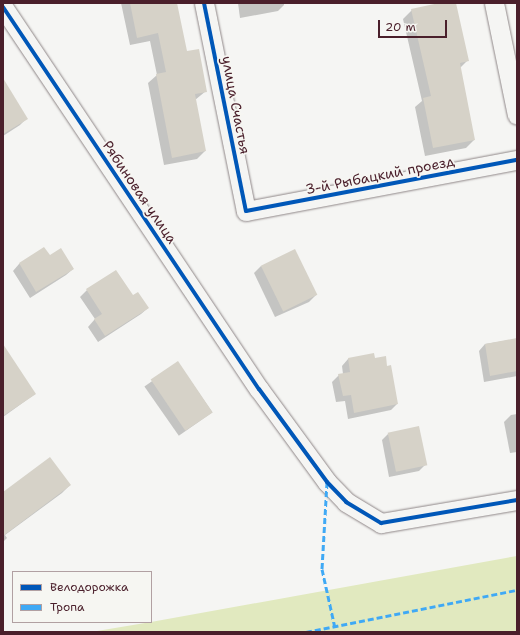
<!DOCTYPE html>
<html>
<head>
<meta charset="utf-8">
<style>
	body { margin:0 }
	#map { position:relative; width:520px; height:635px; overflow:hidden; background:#f5f5f3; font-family:"Shantell Sans",sans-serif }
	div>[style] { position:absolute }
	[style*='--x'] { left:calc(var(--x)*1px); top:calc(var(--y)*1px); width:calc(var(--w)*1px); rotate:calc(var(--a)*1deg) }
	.green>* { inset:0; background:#e1e9bf }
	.shadow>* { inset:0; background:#0003; transform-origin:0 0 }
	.building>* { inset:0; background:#d6d2c8; transform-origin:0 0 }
	.roads { filter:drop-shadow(0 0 1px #8f8788) drop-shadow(0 0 1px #8f8788) }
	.minor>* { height:19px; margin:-9.5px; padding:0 9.5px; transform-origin:9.5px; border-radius:9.5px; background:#f5f5f3 }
	.quiet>* { height:3px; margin-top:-1.5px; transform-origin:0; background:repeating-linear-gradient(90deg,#3fa9f5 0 6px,transparent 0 9px) }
	.cycleway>* { height:4px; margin:-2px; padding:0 2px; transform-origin:2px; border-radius:2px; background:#0057b8 }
	span { translate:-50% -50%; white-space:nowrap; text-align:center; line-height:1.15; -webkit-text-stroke:3.5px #f6f6f2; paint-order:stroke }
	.street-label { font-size:14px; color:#4a1f2b }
	.frame { position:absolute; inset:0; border:4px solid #4a1f2b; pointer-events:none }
	.legend { position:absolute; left:12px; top:571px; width:140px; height:52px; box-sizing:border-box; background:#f6f6f2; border:1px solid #b1a0a2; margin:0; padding:5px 7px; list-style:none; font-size:12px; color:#4a1f2b }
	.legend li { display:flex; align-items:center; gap:8px; height:20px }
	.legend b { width:20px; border:1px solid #b1a0a2 }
	.scale { position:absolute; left:378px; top:20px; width:69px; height:18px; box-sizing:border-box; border:2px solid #4a1f2b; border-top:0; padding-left:5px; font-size:12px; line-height:14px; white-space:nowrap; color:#4a1f2b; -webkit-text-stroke:3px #f6f6f2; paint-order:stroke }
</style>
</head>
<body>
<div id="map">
	<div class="green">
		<i style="clip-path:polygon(517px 556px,517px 632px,91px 632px,151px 622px)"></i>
	</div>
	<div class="shadow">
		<i style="clip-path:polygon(121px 3px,176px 3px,186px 52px,206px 91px,195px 100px,205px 151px,197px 159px,164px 165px,148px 83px,157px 75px,150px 41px,130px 45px)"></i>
		<i style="clip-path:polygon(238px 3px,284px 3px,284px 5px,278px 11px,240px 18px)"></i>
		<i style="clip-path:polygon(443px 3px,455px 3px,468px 60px,460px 68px,474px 140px,466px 148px,425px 156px,415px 107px,422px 101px,403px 19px,412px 10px)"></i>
		<i style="clip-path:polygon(3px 80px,26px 119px,20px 125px,3px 136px)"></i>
		<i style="clip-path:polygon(44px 248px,49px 257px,73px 269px,66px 275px,30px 298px,13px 271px,19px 264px)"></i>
		<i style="clip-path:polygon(261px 266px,316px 295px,309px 302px,275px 317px,254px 273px)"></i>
		<i style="clip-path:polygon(87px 290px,133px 297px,148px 308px,141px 314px,98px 342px,88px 327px,95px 319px,80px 297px)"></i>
		<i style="clip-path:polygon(517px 339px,517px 376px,484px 382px,479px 351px,485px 344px)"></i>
		<i style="clip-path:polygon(3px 351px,35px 394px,3px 417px)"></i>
		<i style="clip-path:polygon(348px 359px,374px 359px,386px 367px,397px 404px,391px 410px,348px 419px,345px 401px,336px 402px,332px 382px,339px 375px,343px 374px,342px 366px)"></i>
		<i style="left:178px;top:363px;width:60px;height:41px;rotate:55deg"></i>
		<i style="clip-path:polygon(517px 414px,517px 452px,510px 453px,504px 422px,511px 415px)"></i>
		<i style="clip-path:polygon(388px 434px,426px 464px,419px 471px,389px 477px,382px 440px)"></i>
		<i style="clip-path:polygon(70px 485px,62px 493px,5px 535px,7px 538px,3px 542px,3px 493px)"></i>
	</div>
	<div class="building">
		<i style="clip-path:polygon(130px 3px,177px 3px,187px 51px,199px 49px,207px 92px,195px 94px,206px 151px,172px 158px,156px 74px,166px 72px,158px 33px,137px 38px)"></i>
		<i style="clip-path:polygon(439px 3px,456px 3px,469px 61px,460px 63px,475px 140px,433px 148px,423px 98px,431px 96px,411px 9px)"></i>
		<i style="clip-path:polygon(3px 78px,28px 119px,3px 134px)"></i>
		<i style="clip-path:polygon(44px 247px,50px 255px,61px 248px,74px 269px,36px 292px,19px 263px)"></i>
		<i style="left:295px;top:249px;width:51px;height:38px;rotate:64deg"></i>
		<i style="clip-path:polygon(116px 270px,133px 295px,138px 292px,149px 308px,105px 336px,94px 319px,102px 314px,86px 289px)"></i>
		<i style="clip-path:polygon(517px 338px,517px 371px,490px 376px,485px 344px)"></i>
		<i style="clip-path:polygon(3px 344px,36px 394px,3px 416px)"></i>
		<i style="clip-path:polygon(374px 353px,375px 358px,386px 356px,387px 366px,391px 365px,398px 404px,354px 413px,351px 395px,343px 396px,338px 374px,350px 372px,348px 358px)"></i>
		<i style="left:178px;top:361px;width:62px;height:33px;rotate:56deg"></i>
		<i style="left:419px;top:426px;width:40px;height:32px;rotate:78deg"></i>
		<i style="clip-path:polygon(50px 457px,71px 485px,3px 536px,3px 492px)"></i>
	</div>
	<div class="roads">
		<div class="minor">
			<i style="--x:204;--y:3;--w:212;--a:78.6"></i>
			<i style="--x:246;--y:211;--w:276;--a:-10.7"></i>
			<i style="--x:494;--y:3;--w:114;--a:78.4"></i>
			<i style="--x:3;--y:7;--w:460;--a:56.2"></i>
			<i style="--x:259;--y:389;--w:115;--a:53.8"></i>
			<i style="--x:327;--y:482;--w:28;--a:46"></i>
			<i style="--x:346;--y:502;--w:41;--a:31"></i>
			<i style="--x:381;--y:523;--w:138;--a:-9.6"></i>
		</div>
	</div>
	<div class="quiet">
		<i style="--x:327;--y:482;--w:87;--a:93.3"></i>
		<i style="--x:322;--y:569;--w:65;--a:77.5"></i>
		<i style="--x:306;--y:632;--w:215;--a:-11.3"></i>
	</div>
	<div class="cycleway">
		<i style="--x:204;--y:3;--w:212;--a:78.6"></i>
		<i style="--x:246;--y:211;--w:276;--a:-10.7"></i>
		<i style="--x:3;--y:7;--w:460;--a:56.2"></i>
		<i style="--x:259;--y:389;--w:115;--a:53.8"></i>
		<i style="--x:327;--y:482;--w:28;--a:46"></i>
		<i style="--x:346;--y:502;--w:41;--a:31"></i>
		<i style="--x:381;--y:523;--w:138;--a:-9.6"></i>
	</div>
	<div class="street-label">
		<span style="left:236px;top:105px;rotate:79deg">улица Счастья</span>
		<span style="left:380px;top:175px;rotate:-11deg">3-й Рыбацкий проезд</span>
		<span style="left:140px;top:192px;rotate:56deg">Рябиновая улица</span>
	</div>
	<div class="frame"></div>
	<ul class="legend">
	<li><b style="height:5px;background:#0057b8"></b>Велодорожка</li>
	<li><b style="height:5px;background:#3fa9f5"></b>Тропа</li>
	</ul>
	<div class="scale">20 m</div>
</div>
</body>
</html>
